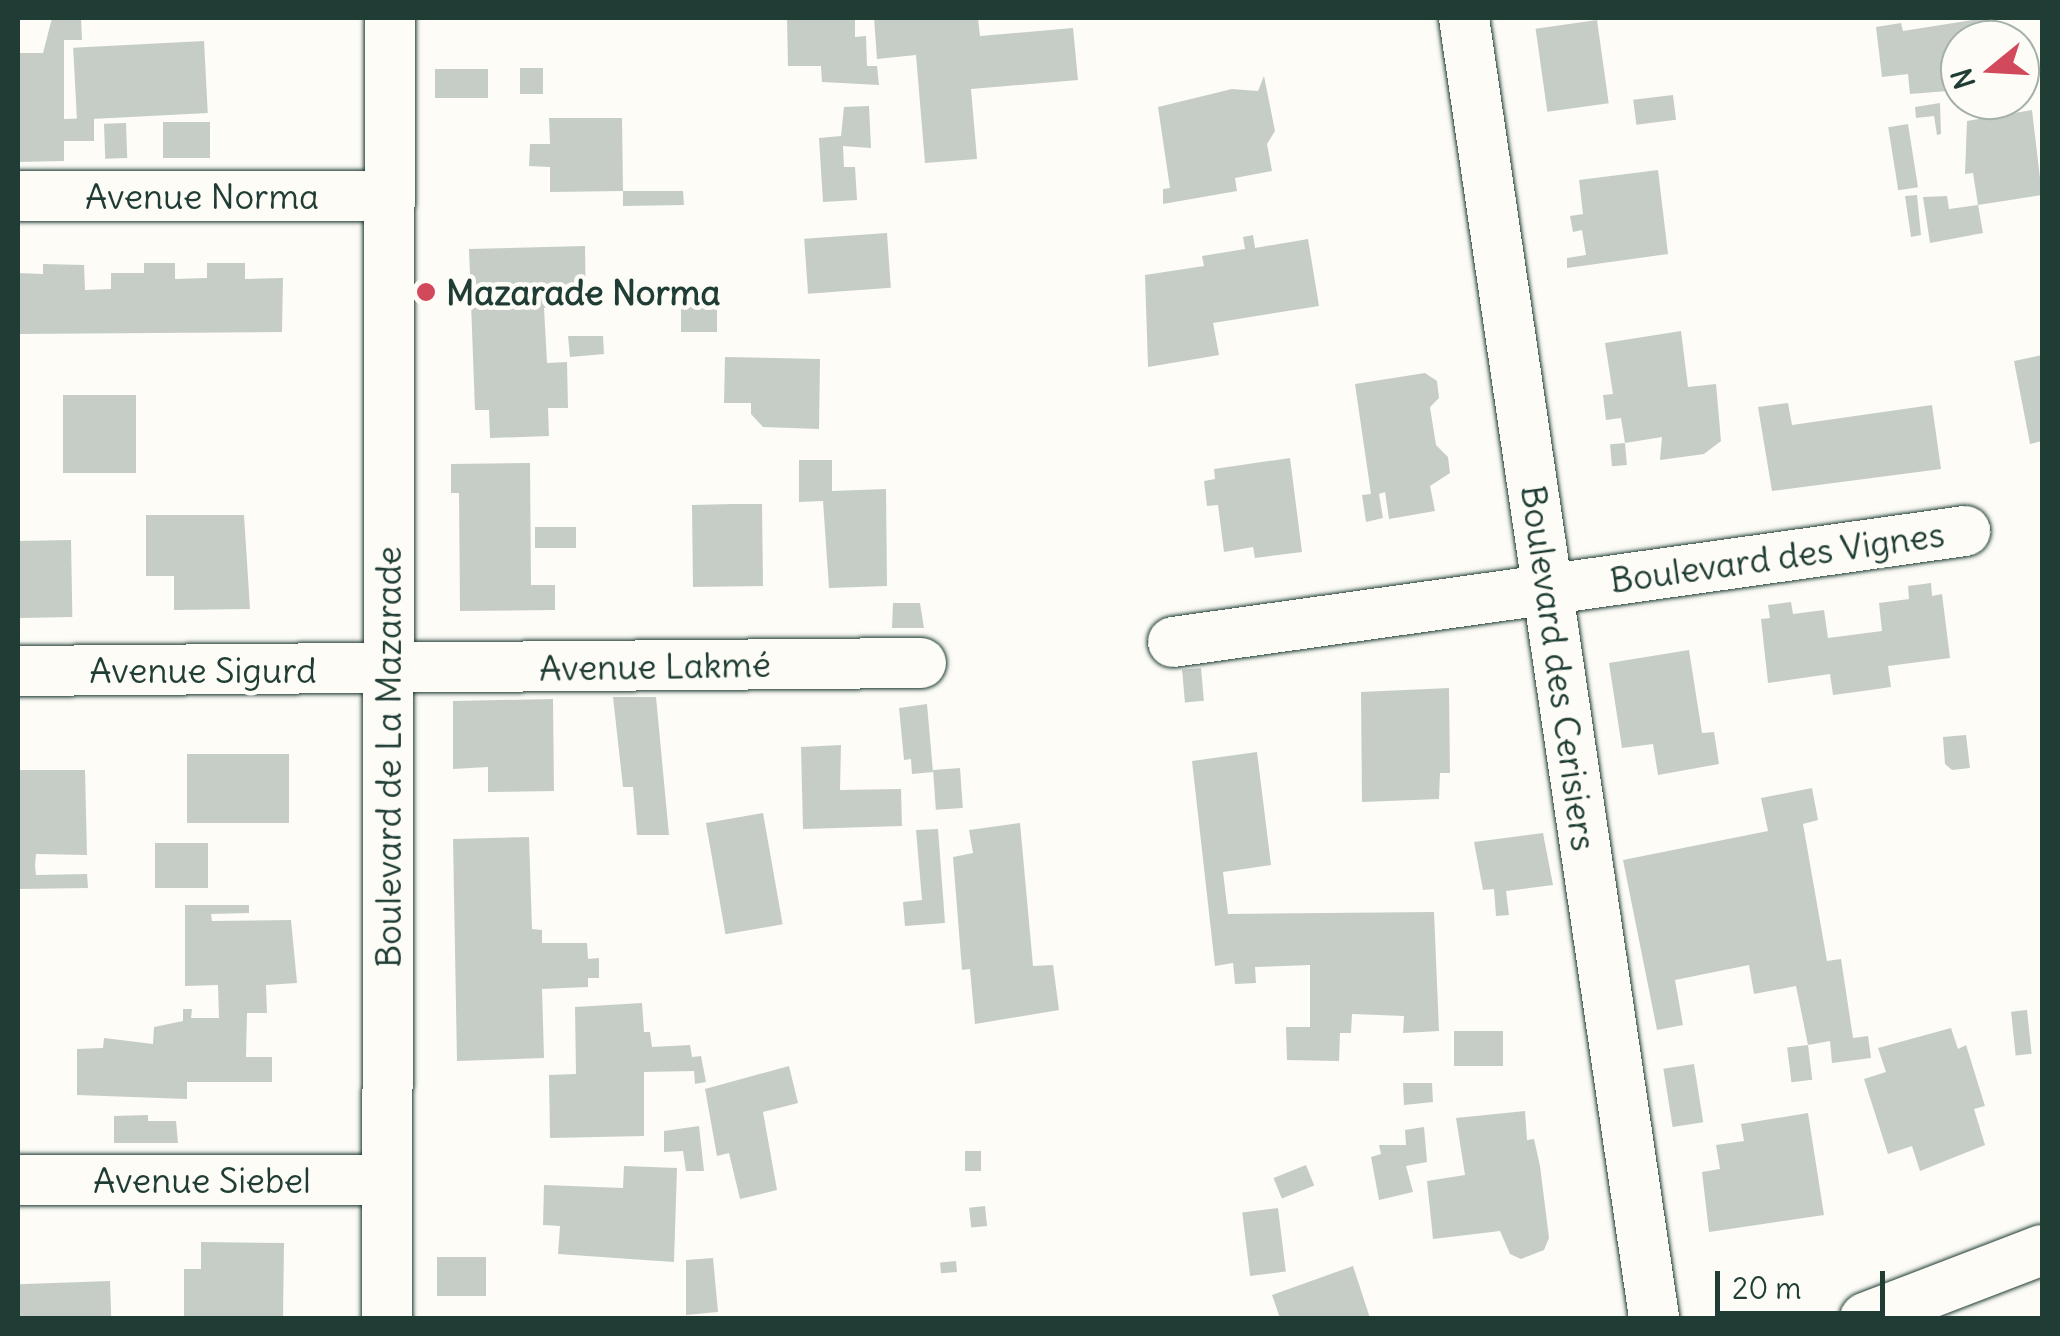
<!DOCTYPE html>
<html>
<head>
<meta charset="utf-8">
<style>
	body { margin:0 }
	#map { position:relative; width:2060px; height:1336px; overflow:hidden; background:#fdfcf7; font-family:Delius,sans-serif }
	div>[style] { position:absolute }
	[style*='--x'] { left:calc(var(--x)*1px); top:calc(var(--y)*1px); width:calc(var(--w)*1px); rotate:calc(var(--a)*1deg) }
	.building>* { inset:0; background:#c6cdc7; transform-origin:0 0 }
	.roads { filter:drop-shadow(0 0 2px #1f3d34) drop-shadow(0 0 2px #1f3d34) }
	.street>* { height:50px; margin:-25px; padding:0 25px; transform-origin:25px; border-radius:25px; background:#fdfcf7 }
	.dots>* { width:28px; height:28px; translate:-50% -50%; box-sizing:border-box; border:5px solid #fdfcf7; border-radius:50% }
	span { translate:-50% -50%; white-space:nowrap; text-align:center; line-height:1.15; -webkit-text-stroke:9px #fdfcf7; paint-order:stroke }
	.street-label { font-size:35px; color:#1f3d34 }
	.poi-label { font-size:35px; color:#1f3d34; font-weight:700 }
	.left { translate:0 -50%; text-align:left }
	.frame { position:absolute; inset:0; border:20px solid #1f3d34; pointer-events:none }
	.north { position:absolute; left:1940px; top:20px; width:100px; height:100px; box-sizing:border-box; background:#fdfcf7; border:2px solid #a4b0a9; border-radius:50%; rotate:252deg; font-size:28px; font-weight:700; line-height:40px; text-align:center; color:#1f3d34 }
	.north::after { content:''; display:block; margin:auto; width:35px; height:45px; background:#d1495b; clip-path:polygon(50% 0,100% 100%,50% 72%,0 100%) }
	.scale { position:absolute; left:1715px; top:1271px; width:170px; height:45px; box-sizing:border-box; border:5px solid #1f3d34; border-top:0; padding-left:12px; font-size:30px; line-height:35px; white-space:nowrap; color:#1f3d34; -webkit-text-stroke:8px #fdfcf7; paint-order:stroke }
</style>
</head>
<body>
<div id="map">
	<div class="building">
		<i style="clip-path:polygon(52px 18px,81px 18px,82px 40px,64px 40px,64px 119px,94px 118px,94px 141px,64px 141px,64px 161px,18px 162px,18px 53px,43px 53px)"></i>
		<i style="clip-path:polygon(787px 18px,855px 18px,855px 37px,866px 36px,867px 66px,877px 66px,879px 85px,822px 82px,821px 66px,788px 66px)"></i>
		<i style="clip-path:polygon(874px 18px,978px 18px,980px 36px,1073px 28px,1078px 80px,971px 89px,977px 159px,925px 163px,916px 55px,877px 59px)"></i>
		<i style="clip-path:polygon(1985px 18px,1989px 40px,1960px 40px,1960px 90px,1910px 94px,1908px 74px,1882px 77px,1876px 27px,1901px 23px,1903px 31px)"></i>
		<i style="left:1597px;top:20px;width:84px;height:62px;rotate:82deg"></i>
		<i style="left:204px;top:41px;width:72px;height:131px;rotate:87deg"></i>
		<i style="left:520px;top:68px;width:23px;height:26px"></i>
		<i style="left:435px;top:69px;width:53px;height:29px"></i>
		<i style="clip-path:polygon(1264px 76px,1275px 131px,1267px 144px,1272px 171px,1235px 178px,1237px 191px,1163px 204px,1163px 189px,1170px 188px,1158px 107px,1232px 89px,1258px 91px)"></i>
		<i style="left:1673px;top:95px;width:25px;height:40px;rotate:83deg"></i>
		<i style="clip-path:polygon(1940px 103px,1941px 134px,1937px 135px,1934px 116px,1916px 118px,1915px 107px)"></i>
		<i style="clip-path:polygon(869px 106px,871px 148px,843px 146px,844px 167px,855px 167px,857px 200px,823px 202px,819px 138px,841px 136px,844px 107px)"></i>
		<i style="clip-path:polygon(2032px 110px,2042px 195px,1978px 205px,1973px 173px,1965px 174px,1967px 121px)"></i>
		<i style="clip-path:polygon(549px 118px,622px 118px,623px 191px,683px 191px,684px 205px,623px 206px,623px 191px,550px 192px,550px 167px,529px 166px,530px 144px,550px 144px)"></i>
		<i style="left:210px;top:122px;width:36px;height:47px;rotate:90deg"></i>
		<i style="left:126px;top:123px;width:35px;height:22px;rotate:88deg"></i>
		<i style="left:1908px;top:124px;width:64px;height:20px;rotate:81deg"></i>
		<i style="clip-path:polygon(1658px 170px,1668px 254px,1567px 268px,1567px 258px,1586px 255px,1582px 230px,1573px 232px,1570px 216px,1583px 214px,1579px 180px)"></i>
		<i style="clip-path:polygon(1917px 195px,1921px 235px,1911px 237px,1905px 196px)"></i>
		<i style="clip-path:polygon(1947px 196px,1949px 209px,1978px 205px,1983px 233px,1930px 243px,1923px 197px)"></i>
		<i style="left:887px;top:233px;width:55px;height:83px;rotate:86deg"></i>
		<i style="clip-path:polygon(1253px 235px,1255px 248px,1308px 239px,1319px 306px,1213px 323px,1219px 355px,1148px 367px,1145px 275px,1204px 266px,1202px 256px,1245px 249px,1243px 237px)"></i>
		<i style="clip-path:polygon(585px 246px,586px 307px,544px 308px,547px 363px,567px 362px,568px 408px,548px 408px,549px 436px,490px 438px,489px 410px,475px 410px,469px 249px)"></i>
		<i style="clip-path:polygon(144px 263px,175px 263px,175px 279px,207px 278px,207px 263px,245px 263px,245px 279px,283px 278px,282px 332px,18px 334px,18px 273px,43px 274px,43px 264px,84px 265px,85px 290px,111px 289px,111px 273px,144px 273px)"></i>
		<i style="left:717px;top:307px;width:25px;height:36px;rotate:90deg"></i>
		<i style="clip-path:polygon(1681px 331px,1688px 387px,1716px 384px,1721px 441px,1704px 454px,1660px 460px,1662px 437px,1625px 443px,1621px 418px,1606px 420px,1603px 395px,1613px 394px,1605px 343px)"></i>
		<i style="clip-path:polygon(568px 336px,603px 336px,604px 354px,570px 357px)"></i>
		<i style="clip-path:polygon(2042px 355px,2042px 441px,2030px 444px,2014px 361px)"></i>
		<i style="clip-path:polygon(725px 357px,820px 359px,819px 429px,763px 427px,751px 414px,751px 403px,724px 403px)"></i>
		<i style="clip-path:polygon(1425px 373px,1437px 381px,1439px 398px,1430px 407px,1436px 445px,1448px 457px,1450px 473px,1430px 486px,1435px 511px,1389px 519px,1385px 492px,1379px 494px,1383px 518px,1366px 522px,1362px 495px,1371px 494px,1355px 384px)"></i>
		<i style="left:136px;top:395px;width:78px;height:73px;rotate:90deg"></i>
		<i style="clip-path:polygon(1788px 403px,1792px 425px,1932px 405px,1941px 469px,1772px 491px,1758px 407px)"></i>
		<i style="left:1625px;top:443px;width:22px;height:15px;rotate:85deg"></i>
		<i style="clip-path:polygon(1290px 458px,1302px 552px,1255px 558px,1253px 547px,1224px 552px,1218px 505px,1207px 506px,1204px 481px,1215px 479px,1214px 469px)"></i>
		<i style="clip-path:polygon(799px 460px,832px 460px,832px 491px,886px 489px,887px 586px,829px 588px,823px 501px,799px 502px)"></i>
		<i style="clip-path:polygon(530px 463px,531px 585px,555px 585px,555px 610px,460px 611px,459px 493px,451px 493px,451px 464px)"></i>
		<i style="clip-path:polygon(733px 504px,762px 504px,763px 586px,693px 587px,692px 505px)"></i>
		<i style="clip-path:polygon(146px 515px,244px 515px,250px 609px,174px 610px,174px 576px,146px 576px)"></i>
		<i style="left:535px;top:527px;width:41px;height:21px"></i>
		<i style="left:71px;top:540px;width:77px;height:53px;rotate:89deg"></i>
		<i style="clip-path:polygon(1931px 583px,1932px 596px,1942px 594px,1950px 658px,1888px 666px,1891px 687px,1863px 691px,1833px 695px,1830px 674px,1768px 683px,1761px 619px,1770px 618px,1768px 605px,1791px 602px,1793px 614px,1824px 610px,1828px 638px,1882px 631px,1879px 603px,1909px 599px,1908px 586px)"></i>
		<i style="clip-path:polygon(893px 603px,920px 603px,924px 628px,892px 628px)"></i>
		<i style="clip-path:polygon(1689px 650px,1702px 733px,1714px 732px,1719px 764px,1658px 775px,1653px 744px,1622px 748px,1609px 663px)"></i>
		<i style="left:1201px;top:668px;width:33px;height:19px;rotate:85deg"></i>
		<i style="clip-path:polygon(1449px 688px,1450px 773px,1440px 773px,1439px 799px,1362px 802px,1361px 692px)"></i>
		<i style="clip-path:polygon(613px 697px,656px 697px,669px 835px,637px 835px,633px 787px,623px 787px)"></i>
		<i style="clip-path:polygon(553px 699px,554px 791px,488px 792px,488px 767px,453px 769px,453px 701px)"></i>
		<i style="clip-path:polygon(927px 704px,933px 772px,912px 774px,911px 759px,904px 760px,899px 708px)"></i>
		<i style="clip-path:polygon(1966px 735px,1970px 768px,1952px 770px,1945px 764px,1943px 737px)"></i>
		<i style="clip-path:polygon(841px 745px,840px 790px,901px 789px,902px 826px,803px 829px,801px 747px)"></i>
		<i style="clip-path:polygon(1257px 752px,1271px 865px,1223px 872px,1228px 914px,1434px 912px,1439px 1031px,1403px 1033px,1404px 1016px,1352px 1014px,1351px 1033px,1340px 1033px,1339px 1061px,1287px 1060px,1286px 1027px,1310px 1027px,1310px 965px,1255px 967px,1256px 983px,1235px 984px,1233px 963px,1215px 966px,1192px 761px)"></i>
		<i style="left:187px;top:754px;width:102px;height:69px"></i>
		<i style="left:960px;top:768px;width:40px;height:27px;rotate:86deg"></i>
		<i style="clip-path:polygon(18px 770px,85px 770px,87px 855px,36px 854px,35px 866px,36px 875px,87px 874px,88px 888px,18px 889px)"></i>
		<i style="clip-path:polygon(1812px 788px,1818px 820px,1803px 824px,1827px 961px,1841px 959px,1853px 1038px,1868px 1036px,1871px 1058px,1832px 1063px,1830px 1041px,1808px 1045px,1796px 986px,1754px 994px,1749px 965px,1675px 980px,1683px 1025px,1657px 1030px,1623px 860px,1768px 831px,1761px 798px)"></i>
		<i style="left:763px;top:813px;width:113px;height:58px;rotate:80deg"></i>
		<i style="clip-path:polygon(1020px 823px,1033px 966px,1053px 965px,1059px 1010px,975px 1024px,970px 969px,962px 970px,953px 857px,973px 853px,969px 830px)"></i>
		<i style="clip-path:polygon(938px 829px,945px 923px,905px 926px,903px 902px,922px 900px,916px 830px)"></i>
		<i style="clip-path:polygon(1543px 833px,1553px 885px,1506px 891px,1509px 915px,1496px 916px,1494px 889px,1483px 890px,1474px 842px)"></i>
		<i style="clip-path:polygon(529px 837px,532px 929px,542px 930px,542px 943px,587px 943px,588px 959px,599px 958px,599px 978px,588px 978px,588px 987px,542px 989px,544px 1058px,457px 1061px,453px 839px)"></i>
		<i style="left:155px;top:843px;width:53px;height:45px"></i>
		<i style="clip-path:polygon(185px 905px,249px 905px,249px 913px,211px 914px,212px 921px,291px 920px,297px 983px,266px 985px,267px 1013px,247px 1013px,246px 1057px,272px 1057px,272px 1082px,187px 1082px,187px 1099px,77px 1095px,77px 1049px,103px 1048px,104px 1038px,153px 1044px,154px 1027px,183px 1021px,183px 1009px,192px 1009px,191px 1018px,219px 1018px,218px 985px,185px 986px)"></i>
		<i style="clip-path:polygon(642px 1003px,644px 1032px,650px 1032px,652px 1047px,690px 1045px,692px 1057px,701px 1056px,706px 1082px,695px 1084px,694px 1071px,644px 1072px,644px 1136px,550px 1138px,549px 1075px,576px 1074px,575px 1007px)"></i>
		<i style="left:2027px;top:1010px;width:44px;height:16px;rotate:84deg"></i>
		<i style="clip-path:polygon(1951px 1028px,1958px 1049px,1966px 1045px,1985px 1106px,1974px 1109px,1985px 1145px,1920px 1171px,1912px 1146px,1888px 1154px,1864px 1079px,1886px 1072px,1878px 1048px)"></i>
		<i style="left:1503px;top:1031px;width:35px;height:49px;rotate:90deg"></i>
		<i style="left:1808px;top:1045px;width:35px;height:21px;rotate:83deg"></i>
		<i style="left:1694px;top:1064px;width:59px;height:31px;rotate:81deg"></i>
		<i style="clip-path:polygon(789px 1066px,798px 1103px,763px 1112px,777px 1190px,740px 1199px,729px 1153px,717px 1156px,705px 1089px)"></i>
		<i style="clip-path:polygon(1403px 1083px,1432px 1083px,1433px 1102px,1404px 1105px)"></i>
		<i style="clip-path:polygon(1525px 1111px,1527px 1140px,1534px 1139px,1540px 1166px,1549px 1238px,1544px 1250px,1521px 1259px,1510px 1254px,1500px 1231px,1433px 1239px,1427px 1181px,1465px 1175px,1456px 1118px)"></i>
		<i style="clip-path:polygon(1808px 1113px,1824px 1215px,1709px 1232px,1702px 1172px,1720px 1169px,1716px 1145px,1744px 1141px,1741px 1124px)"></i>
		<i style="clip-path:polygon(148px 1115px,148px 1121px,176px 1121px,178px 1143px,114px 1143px,114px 1116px)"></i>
		<i style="clip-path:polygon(699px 1126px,704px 1171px,686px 1171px,683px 1151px,664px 1152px,664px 1131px)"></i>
		<i style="clip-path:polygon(1424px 1127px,1427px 1162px,1406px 1166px,1413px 1192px,1379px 1200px,1371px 1157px,1381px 1154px,1379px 1145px,1406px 1145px,1405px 1130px)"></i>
		<i style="left:965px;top:1151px;width:16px;height:20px"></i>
		<i style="left:1306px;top:1165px;width:22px;height:35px;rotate:68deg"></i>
		<i style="clip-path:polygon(624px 1166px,677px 1168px,674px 1262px,558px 1254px,560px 1226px,543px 1225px,544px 1185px,623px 1188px)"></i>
		<i style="left:985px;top:1206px;width:20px;height:16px;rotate:84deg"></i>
		<i style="left:1278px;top:1208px;width:64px;height:36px;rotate:83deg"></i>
		<i style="clip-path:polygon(201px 1242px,284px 1243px,283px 1318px,184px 1316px,184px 1269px,201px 1269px)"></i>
		<i style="left:437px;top:1257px;width:49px;height:39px"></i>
		<i style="clip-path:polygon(713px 1258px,718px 1312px,686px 1315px,686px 1260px)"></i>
		<i style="left:956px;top:1261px;width:11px;height:16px;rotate:85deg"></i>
		<i style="clip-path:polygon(1353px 1266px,1370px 1318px,1280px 1318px,1272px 1295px)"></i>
		<i style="left:110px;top:1281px;width:37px;height:92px;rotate:88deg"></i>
	</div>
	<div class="roads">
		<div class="street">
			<i style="--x:1464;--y:18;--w:1314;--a:81.68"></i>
			<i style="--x:18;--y:196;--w:369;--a:0"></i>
			<i style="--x:1173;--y:642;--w:800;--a:-7.98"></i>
			<i style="--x:18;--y:671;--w:903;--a:-0.51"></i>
			<i style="--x:18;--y:1180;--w:369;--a:0"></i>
			<i style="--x:387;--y:1318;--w:1300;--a:-89.87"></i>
			<i style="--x:1865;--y:1318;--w:190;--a:-21"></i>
		</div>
	</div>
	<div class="dots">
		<i style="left:426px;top:292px;background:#d1495b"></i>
	</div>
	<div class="street-label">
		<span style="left:202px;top:196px">Avenue Norma</span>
		<span style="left:1777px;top:557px;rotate:-8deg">Boulevard des Vignes</span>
		<span style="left:655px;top:666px;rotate:-1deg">Avenue Lakmé</span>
		<span style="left:1559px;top:668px;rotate:82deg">Boulevard des Cerisiers</span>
		<span style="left:203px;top:670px">Avenue Sigurd</span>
		<span style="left:388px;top:757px;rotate:-90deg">Boulevard de La Mazarade</span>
		<span style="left:202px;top:1180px">Avenue Siebel</span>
	</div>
	<div class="poi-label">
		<span class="left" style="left:446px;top:292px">Mazarade Norma</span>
	</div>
	<div class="frame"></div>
	<div class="north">N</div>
	<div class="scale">20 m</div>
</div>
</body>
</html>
